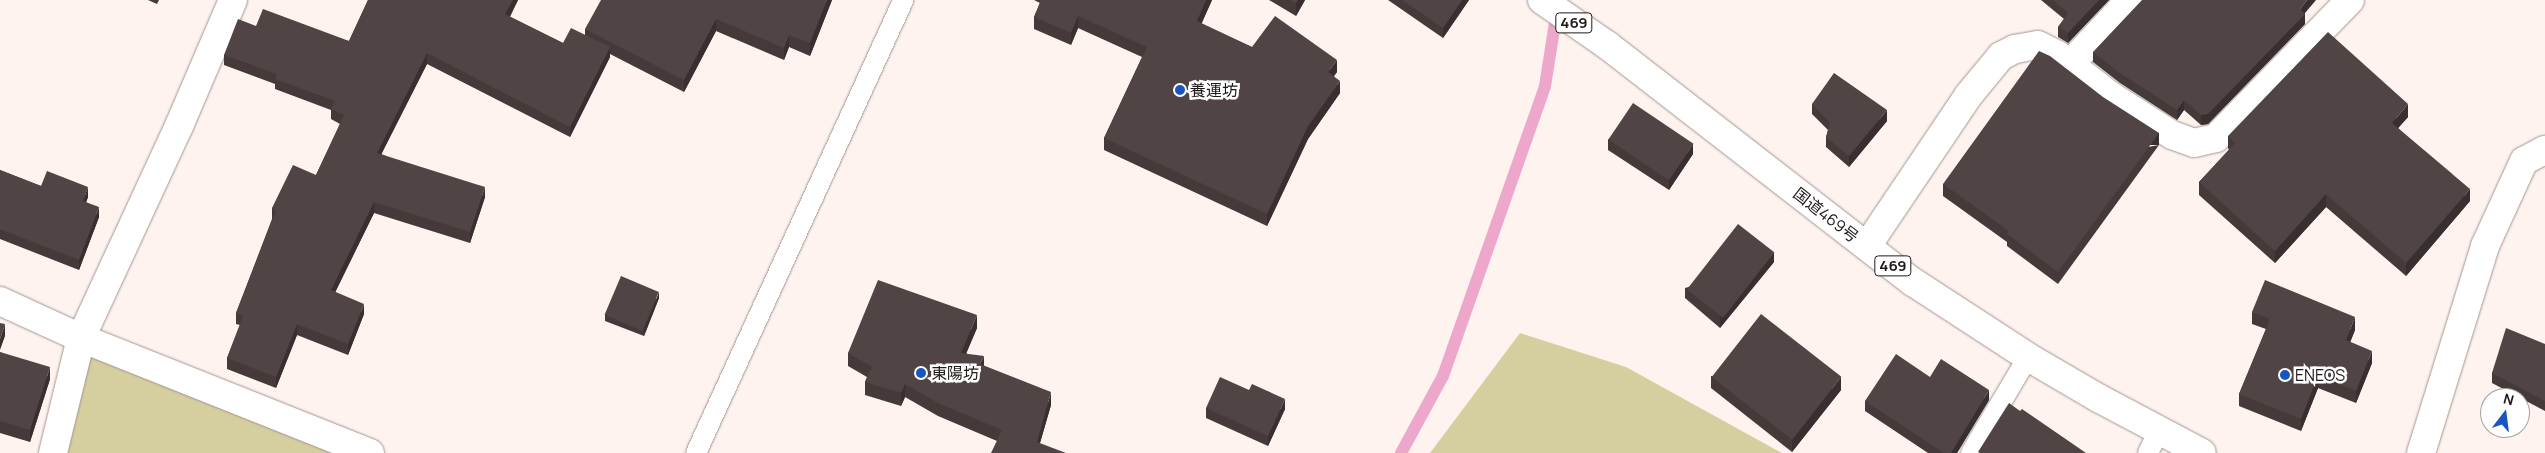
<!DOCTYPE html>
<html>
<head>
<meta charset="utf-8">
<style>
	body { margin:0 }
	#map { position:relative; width:2545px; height:453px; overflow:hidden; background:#fef3ee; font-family:Manrope,"Noto Sans JP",sans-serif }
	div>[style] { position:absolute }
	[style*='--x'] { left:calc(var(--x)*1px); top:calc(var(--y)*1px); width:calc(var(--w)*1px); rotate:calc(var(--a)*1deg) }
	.green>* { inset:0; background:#d5cfa0 }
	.stream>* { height:12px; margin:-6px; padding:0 6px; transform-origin:6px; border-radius:6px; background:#eca7cb }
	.roads { filter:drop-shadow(0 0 1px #a39690) drop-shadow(0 0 1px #a39690) }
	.service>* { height:20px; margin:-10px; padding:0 10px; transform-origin:10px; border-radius:10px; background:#fff }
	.minor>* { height:28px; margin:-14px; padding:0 14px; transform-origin:14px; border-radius:14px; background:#fff }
	.trunk>* { height:28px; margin:-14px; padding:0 14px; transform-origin:14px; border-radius:14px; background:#fff }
	.wall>* { inset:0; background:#453a3a }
	.shaded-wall>* { inset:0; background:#383030; transform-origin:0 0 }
	.building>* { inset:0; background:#504444; transform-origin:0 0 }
	.dots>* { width:14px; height:14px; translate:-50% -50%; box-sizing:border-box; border:2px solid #fff; border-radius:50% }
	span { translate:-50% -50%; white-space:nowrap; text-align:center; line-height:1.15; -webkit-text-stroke:5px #fff; paint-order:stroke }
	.shield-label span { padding:1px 4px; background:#fff; border:1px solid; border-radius:4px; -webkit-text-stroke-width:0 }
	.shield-label { font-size:15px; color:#1f1a18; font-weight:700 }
	.poi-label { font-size:16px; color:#1f1a18 }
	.left { translate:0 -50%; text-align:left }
	.street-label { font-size:16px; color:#1f1a18 }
	.north { position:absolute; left:2480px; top:388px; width:50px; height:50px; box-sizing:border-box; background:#fff; border:1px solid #a5a3a3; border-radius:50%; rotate:15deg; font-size:14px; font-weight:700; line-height:20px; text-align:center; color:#1f1a18 }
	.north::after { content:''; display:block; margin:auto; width:18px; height:22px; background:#1955c1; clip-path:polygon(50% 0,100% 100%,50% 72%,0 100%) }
</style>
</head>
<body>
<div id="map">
	<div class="green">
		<i style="clip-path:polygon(1520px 333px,1626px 367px,1782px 453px,1430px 453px)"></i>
		<i style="clip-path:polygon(81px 338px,370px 453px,62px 453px)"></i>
	</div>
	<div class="stream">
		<i style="--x:1401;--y:453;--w:88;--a:-61.4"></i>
		<i style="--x:1443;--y:376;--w:307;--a:-70.6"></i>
		<i style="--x:1545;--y:86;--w:77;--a:-81"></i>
	</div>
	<div class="roads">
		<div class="service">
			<i style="--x:696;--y:453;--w:498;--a:-65.4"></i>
			<i style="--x:1971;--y:453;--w:112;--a:-59.3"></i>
			<i style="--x:2148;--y:453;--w:25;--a:-64"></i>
		</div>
		<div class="minor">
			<i style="--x:2070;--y:64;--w:88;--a:-46.8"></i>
			<i style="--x:1867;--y:246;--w:181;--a:-56"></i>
			<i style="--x:1968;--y:96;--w:52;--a:-50.5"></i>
			<i style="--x:2001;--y:56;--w:16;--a:-27"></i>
			<i style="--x:2015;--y:49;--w:23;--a:-10"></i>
			<i style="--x:2038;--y:45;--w:22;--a:27"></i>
			<i style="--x:2058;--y:55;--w:67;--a:37.7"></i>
			<i style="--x:2111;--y:96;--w:72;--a:32.6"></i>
			<i style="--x:2172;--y:135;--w:23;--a:20"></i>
			<i style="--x:2194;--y:143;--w:23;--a:-13"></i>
			<i style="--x:2216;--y:138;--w:192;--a:-45.8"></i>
			<i style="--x:0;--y:301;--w:89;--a:24.6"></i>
			<i style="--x:81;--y:338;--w:311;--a:21.7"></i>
			<i style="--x:53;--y:453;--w:118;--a:-76.3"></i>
			<i style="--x:81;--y:338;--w:234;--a:-65.2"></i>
			<i style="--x:179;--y:126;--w:137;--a:-66.8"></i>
			<i style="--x:2421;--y:453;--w:217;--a:-72.8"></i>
			<i style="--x:2485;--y:246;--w:94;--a:-65.4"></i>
			<i style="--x:2524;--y:161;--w:24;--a:-28"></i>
		</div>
		<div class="trunk">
			<i style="--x:1542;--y:0;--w:79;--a:34.7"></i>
			<i style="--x:1607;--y:45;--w:387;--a:37.8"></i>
			<i style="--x:1913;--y:282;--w:137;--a:33.1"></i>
			<i style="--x:2028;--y:357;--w:83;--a:30.3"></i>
			<i style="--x:2100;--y:399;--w:115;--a:27.9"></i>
		</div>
	</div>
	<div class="wall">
		<i style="clip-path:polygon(148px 0,159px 0,157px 4px)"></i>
		<i style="clip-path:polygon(368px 0,518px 0,510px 17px,563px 43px,585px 35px,585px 29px,832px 0,810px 56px,789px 47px,784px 60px,716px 31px,684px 92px,610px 54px,610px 57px,570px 137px,427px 64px,381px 154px,485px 197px,470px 243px,374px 213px,335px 292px,364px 314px,348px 355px,297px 335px,276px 388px,227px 369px,227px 358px,240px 325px,236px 324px,236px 313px,272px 219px,272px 208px,316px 175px,340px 124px,331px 119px,331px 110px,275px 89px,275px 84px,224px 65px,224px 55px,256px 26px,349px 41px)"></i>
		<i style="clip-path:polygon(1034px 0,1212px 0,1201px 24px,1252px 47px,1337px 72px,1334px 76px,1340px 93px,1308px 139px,1267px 226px,1104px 150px,1104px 138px,1142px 57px,1078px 28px,1071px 45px,1034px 29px,1034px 17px,1040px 3px)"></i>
		<i style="clip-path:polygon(1269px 0,1305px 0,1296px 16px)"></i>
		<i style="clip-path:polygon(1388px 0,1469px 0,1443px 38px)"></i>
		<i style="clip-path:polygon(2041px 0,2109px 0,2068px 43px,2058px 37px,2058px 27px,2064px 19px)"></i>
		<i style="clip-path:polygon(2305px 13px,2305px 24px,2208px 124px,2201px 125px,2184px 110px,2177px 120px,2120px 83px,2093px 62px,2093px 52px)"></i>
		<i style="clip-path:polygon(1812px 104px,1887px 121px,1849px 167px,1826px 147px,1826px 137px,1828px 130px,1812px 114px)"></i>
		<i style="clip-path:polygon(2408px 117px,2398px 128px,2470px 201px,2406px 276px,2326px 207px,2275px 263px,2199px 195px,2199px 182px,2229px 150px,2228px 148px,2228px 136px)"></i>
		<i style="clip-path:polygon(1608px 139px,1693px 154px,1669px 190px,1608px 150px)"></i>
		<i style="clip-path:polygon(2159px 145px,2058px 284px,2007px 246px,2007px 242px,1943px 196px,1943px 184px)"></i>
		<i style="clip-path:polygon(0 170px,41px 186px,88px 197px,86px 202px,99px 217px,79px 270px,0 239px)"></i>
		<i style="clip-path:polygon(1774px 262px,1720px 328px,1685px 298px,1685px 288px)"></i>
		<i style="clip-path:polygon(659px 298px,644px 336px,605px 321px,605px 315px)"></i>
		<i style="clip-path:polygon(2252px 312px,2355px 330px,2350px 342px,2372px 363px,2356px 403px,2318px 388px,2301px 431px,2239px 406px,2239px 394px,2266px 329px,2252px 324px)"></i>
		<i style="clip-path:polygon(977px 328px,966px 353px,984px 366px,1051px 405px,1040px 443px,997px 441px,938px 416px,905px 397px,901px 406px,865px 395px,865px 382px,867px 377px,848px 366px,848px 353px)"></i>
		<i style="clip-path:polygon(2545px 344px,2545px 411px,2492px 383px,2492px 373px)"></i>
		<i style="clip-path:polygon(0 352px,50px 379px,30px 442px,0 433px)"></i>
		<i style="clip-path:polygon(1711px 376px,1841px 390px,1792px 452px,1711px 388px)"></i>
		<i style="clip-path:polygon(1930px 377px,1989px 400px,1957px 453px,1928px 453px,1865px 411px,1865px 401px)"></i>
		<i style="clip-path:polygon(1206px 408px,1285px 409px,1268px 446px,1206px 418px)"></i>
	</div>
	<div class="shaded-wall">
		<i style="clip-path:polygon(513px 0,518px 0,505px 25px,505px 14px)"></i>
		<i style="clip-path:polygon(827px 0,832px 0,810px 56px,810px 43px)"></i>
		<i style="clip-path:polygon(1206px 0,1212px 0,1197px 34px,1197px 21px)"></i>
		<i style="clip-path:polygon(1298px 0,1305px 0,1296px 16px,1296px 3px)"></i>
		<i style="clip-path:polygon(1462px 0,1469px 0,1443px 38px,1443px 28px)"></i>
		<i style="clip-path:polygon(2099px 0,2109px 0,2068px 43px,2068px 33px)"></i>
		<i style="clip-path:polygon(2307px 0,2316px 0,2300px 19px,2300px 9px)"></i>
		<i style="clip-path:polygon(2305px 14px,2305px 24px,2208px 124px,2201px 125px,2201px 115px)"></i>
		<i style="clip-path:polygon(1078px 16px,1078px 28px,1071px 45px,1071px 33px)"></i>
		<i style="clip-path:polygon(716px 19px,716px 31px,684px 92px,684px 80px)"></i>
		<i style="clip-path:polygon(789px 35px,789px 47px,784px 60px,784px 48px)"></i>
		<i style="clip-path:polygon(610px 47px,610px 57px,570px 137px,570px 127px)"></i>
		<i style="clip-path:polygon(427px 53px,427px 64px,377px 163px,377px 153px)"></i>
		<i style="clip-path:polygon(1337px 60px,1337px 72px,1328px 84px,1328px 72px)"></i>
		<i style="clip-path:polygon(1340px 81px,1340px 93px,1308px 139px,1267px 226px,1267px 214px,1308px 126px)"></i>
		<i style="clip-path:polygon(2184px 100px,2184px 110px,2177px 120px,2177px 110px)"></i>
		<i style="clip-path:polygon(2408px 104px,2408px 117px,2392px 135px,2392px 123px)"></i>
		<i style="clip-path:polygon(1887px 110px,1887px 121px,1849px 167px,1849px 156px)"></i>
		<i style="left:2159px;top:133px;width:12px;height:172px;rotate:90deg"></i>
		<i style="clip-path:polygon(1693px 144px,1693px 154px,1669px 190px,1669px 180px)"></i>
		<i style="clip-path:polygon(88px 187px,88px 197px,83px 211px,83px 201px)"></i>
		<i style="clip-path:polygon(485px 187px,485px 197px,470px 243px,470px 232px)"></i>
		<i style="clip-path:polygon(2470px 189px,2470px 201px,2406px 276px,2406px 263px)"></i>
		<i style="clip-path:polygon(2326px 194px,2326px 207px,2275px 263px,2275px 251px)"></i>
		<i style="clip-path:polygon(374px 202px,374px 213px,331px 301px,331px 290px)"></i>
		<i style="clip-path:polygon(99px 207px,99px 217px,79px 270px,79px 260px)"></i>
		<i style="clip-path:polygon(1774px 252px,1774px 262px,1720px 328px,1720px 318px)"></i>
		<i style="clip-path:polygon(659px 292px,659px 298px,644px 336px,644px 330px)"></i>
		<i style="clip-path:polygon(364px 304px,364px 314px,348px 355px,348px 344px)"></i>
		<i style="clip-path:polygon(977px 315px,977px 328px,961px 366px,961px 353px)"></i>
		<i style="clip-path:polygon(2355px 317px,2355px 330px,2346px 353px,2346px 340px)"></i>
		<i style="clip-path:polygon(5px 324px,5px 336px,0 350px,0 339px)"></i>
		<i style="clip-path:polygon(297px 324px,297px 335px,276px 388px,276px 377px)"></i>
		<i style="clip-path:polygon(2372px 351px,2372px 363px,2356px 403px,2356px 391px)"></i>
		<i style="clip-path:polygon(984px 356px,984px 369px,980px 364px)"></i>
		<i style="clip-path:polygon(50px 367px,50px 379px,30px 442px,30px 430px)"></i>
		<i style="clip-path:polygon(2318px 375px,2318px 388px,2301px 431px,2301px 419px)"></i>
		<i style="clip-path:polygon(1841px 377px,1841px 390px,1792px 452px,1792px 440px)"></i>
		<i style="clip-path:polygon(905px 384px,905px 397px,901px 406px,901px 393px)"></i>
		<i style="clip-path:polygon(1989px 390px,1989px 400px,1957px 453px,1951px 453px)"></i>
		<i style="clip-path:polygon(1051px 392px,1051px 405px,1037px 453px,1037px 442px)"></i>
		<i style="clip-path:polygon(1285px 399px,1285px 409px,1268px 446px,1268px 436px)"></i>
	</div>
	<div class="building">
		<i style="clip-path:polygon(368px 0,513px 0,505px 14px,563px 43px,571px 28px,610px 47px,570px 127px,427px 53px,377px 153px,485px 187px,470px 232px,374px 202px,331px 290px,364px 304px,348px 344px,297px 324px,276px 377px,227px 358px,243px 316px,236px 313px,276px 211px,272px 208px,293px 165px,316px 175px,344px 115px,331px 109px,335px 101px,275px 79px,277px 74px,224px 55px,238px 19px,256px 26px,263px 9px,349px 41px)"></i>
		<i style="clip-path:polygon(601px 0,827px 0,810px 43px,789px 35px,784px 48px,716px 19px,684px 80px,585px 29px)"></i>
		<i style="clip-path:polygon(1041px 0,1206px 0,1197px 21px,1252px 47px,1275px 16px,1337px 60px,1328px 72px,1340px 81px,1308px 126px,1267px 214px,1104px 138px,1147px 47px,1078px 16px,1071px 33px,1034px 17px)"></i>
		<i style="clip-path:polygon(1290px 0,1298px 0,1296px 3px)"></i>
		<i style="clip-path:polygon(1402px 0,1462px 0,1443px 28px)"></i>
		<i style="clip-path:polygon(2053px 0,2099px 0,2068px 33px,2058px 27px,2068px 13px)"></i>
		<i style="clip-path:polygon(2142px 0,2307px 0,2300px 9px,2305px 14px,2208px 114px,2201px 115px,2184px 100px,2177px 110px,2120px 73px,2093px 52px)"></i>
		<i style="clip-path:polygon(2328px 32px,2408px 104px,2392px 123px,2470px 189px,2406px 263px,2326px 194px,2275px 251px,2199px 182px,2235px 143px,2228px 136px)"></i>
		<i style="clip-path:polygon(2039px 51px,2050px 56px,2103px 97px,2159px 133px,2058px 272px,2007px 234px,2009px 231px,1943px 184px)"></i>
		<i style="clip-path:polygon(1834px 73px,1887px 110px,1849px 156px,1826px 137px,1830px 123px,1812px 104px)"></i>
		<i style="left:1633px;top:103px;width:73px;height:44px;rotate:34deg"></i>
		<i style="clip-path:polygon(0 170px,41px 186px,47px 171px,88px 187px,83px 201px,99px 207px,79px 260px,0 229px)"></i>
		<i style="left:1738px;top:224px;width:46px;height:83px;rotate:38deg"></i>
		<i style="left:621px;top:276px;width:41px;height:42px;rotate:23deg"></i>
		<i style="clip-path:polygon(878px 280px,977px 315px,961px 353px,984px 356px,980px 364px,1051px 392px,1037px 442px,1066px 453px,991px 453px,1002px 430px,938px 403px,905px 384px,901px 393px,865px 382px,872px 367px,848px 353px)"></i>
		<i style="clip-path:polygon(2265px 280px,2355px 317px,2346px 340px,2372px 351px,2356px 391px,2318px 375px,2301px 419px,2239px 394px,2270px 319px,2252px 312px)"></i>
		<i style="left:1761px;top:314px;width:102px;height:80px;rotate:38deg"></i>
		<i style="clip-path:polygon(0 323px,5px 324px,0 339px)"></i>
		<i style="clip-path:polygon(2506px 328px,2545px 344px,2545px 401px,2492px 373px)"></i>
		<i style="clip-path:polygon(0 352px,50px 367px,30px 430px,0 421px)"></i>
		<i style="clip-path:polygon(1896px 354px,1930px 377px,1941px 359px,1989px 390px,1951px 453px,1944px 453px,1865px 401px)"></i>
		<i style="clip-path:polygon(1220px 377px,1249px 390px,1252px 384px,1285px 399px,1268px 436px,1206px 408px)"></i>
		<i style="clip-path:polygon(2009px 403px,2020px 411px,2022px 409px,2086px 453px,1980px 453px,1978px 452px)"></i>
	</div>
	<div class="dots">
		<i style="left:1180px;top:90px;background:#1955c1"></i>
		<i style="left:921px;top:373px;background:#1955c1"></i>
		<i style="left:2285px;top:375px;background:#1955c1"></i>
	</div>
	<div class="shield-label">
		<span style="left:1574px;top:23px">469</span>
		<span style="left:1893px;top:266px">469</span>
	</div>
	<div class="poi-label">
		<span class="left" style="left:1190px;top:90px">養運坊</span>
		<span class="left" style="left:931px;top:373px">東陽坊</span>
		<span class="left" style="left:2295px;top:375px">ENEOS</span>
	</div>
	<div class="street-label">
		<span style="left:1826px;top:215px;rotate:38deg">国道469号</span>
	</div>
	<div class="north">N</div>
</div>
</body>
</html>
